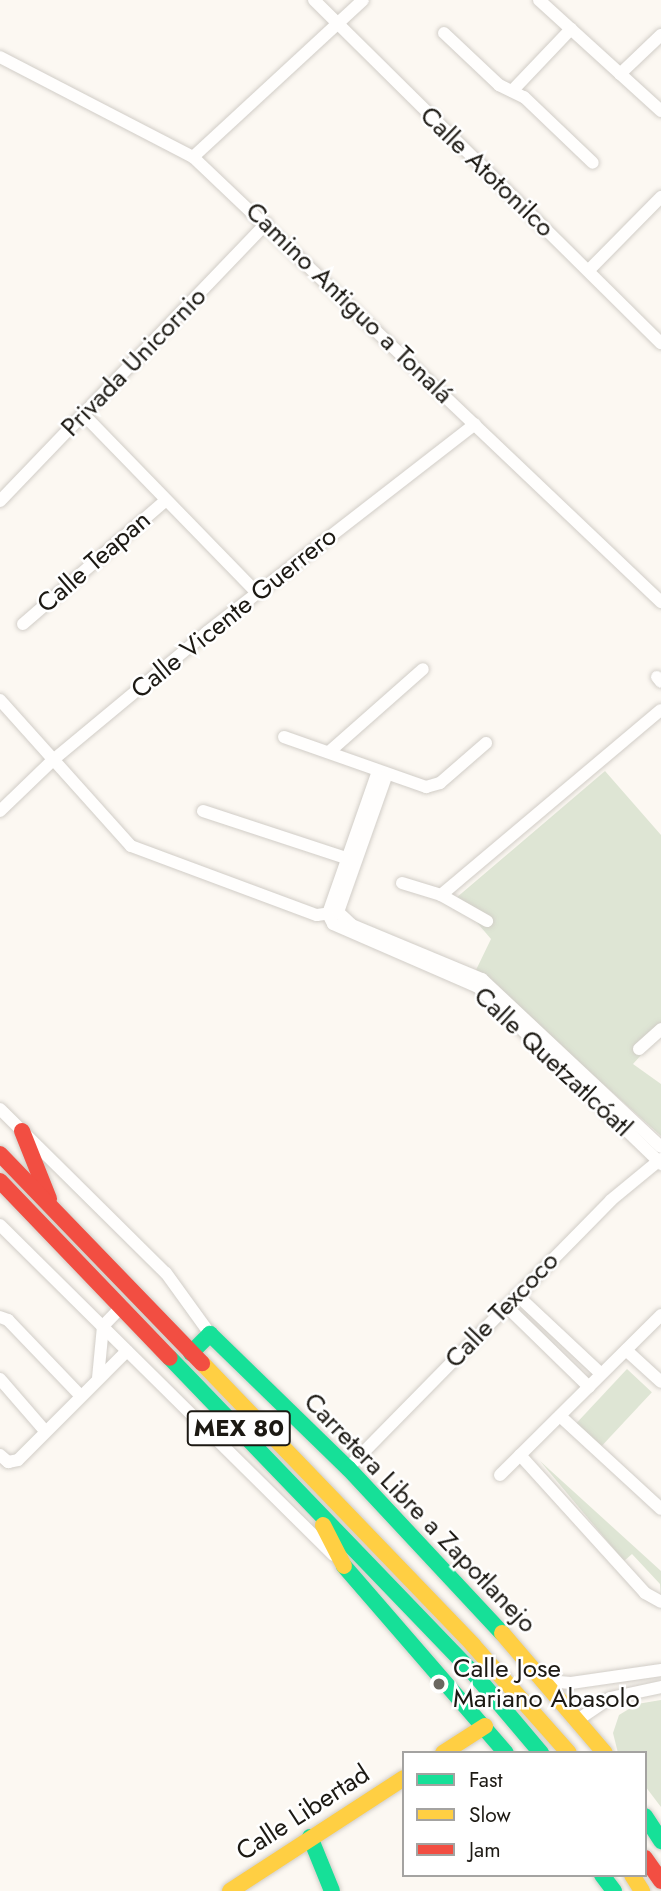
<!DOCTYPE html>
<html>
<head>
<meta charset="utf-8">
<style>
	body { margin:0 }
	#map { position:relative; width:661px; height:1891px; overflow:hidden; background:#fcf8f2; font-family:Jost,sans-serif }
	div>[style] { position:absolute }
	[style*='--x'] { left:calc(var(--x)*1px); top:calc(var(--y)*1px); width:calc(var(--w)*1px); rotate:calc(var(--a)*1deg) }
	.green>* { inset:0; background:#dee5d4; transform-origin:0 0 }
	.roads { filter:drop-shadow(0 0 2px #d1cdc7) drop-shadow(0 0 2px #d1cdc7) }
	.street>* { height:12px; margin:-6px; padding:0 6px; transform-origin:6px; border-radius:6px; background:#fffefd }
	.fast>* { height:16px; margin:-8px; padding:0 8px; transform-origin:8px; border-radius:8px; background:#16e098 }
	.slow>* { height:16px; margin:-8px; padding:0 8px; transform-origin:8px; border-radius:8px; background:#ffcf43 }
	.jam>* { height:16px; margin:-8px; padding:0 8px; transform-origin:8px; border-radius:8px; background:#f24e42 }
	.dots>* { width:19px; height:19px; translate:-50% -50%; box-sizing:border-box; border:4px solid #fff; border-radius:50% }
	span { translate:-50% -50%; white-space:nowrap; text-align:center; line-height:1.15; -webkit-text-stroke:5px #fff; paint-order:stroke }
	.shield-label span { padding:2px 5px; background:#fff; border:2px solid; border-radius:5px; -webkit-text-stroke-width:0 }
	.shield-label { font-size:24px; color:#1c1913; font-weight:700 }
	.street-label { font-size:26px; color:#1c1913 }
	.poi-label { font-size:26px; color:#1c1913 }
	.left { translate:0 -50%; text-align:left }
	.legend { position:absolute; left:402px; top:1751px; width:245px; height:126px; box-sizing:border-box; background:#fff; border:2px solid #a4a3a1; margin:0; padding:9px 12px; list-style:none; font-size:21px; color:#1c1913 }
	.legend li { display:flex; align-items:center; gap:14px; height:35px }
	.legend b { width:35px; border:2px solid #a4a3a1 }
</style>
</head>
<body>
<div id="map">
	<div class="green">
		<i style="clip-path:polygon(605px 771px,661px 835px,661px 1033px,633px 1064px,661px 1084px,661px 1136px,476px 970px,491px 939px,456px 898px)"></i>
		<i style="left:627px;top:1369px;width:34px;height:77px;rotate:43deg"></i>
		<i style="clip-path:polygon(540px 1461px,661px 1571px,661px 1598px,660px 1584px,632px 1554px,624px 1561px)"></i>
		<i style="clip-path:polygon(661px 1700px,661px 1807px,645px 1786px,645px 1753px,618px 1753px,613px 1733px,619px 1715px,637px 1704px)"></i>
	</div>
	<div class="roads">
		<div class="street">
			<i style="--x:314;--y:0;--w:488;--a:44.7"></i>
			<i style="--x:539;--y:0;--w:165;--a:42.3"></i>
			<i style="--x:444;--y:33;--w:76;--a:43.4"></i>
			<i style="--x:499;--y:85;--w:28;--a:26"></i>
			<i style="--x:524;--y:97;--w:95;--a:43.7"></i>
			<i style="--x:0;--y:57;--w:217;--a:27.4"></i>
			<i style="--x:193;--y:157;--w:646;--a:43.56"></i>
			<i style="--x:620;--y:74;--w:57;--a:-43.6"></i>
			<i style="--x:512;--y:91;--w:86;--a:-46.4"></i>
			<i style="--x:193;--y:157;--w:231;--a:-42.7"></i>
			<i style="--x:589;--y:270;--w:103;--a:-45.4"></i>
			<i style="--x:84;--y:415;--w:247;--a:45.8"></i>
			<i style="--x:0;--y:501;--w:385;--a:-46.2"></i>
			<i style="--x:23;--y:624;--w:189;--a:-40.9"></i>
			<i style="--x:657;--y:677;--w:6;--a:51"></i>
			<i style="--x:0;--y:700;--w:196;--a:48.1"></i>
			<i style="--x:131;--y:846;--w:198;--a:20.4"></i>
			<i style="--x:317;--y:915;--w:21;--a:-8"></i>
			<i style="--x:284;--y:737;--w:151;--a:19.4"></i>
			<i style="--x:426;--y:787;--w:15;--a:-16"></i>
			<i style="--x:440;--y:783;--w:61;--a:-41"></i>
			<i style="--x:329;--y:752;--w:125;--a:-41.4"></i>
			<i style="--x:378;--y:771;--w:151;--a:109.3"></i>
			<i style="--x:328;--y:914;--w:11;--a:63"></i>
			<i style="--x:333;--y:924;--w:158;--a:23.5"></i>
			<i style="--x:478;--y:987;--w:255;--a:44"></i>
			<i style="--x:0;--y:811;--w:74;--a:-43.9"></i>
			<i style="--x:53;--y:760;--w:200;--a:-39.7"></i>
			<i style="--x:207;--y:632;--w:339;--a:-37.8"></i>
			<i style="--x:203;--y:811;--w:160;--a:18.2"></i>
			<i style="--x:402;--y:883;--w:41;--a:17.1"></i>
			<i style="--x:441;--y:895;--w:53;--a:29.5"></i>
			<i style="--x:441;--y:895;--w:287;--a:-40.1"></i>
			<i style="--x:338;--y:912;--w:19;--a:43"></i>
			<i style="--x:352;--y:925;--w:141;--a:22.6"></i>
			<i style="--x:482;--y:979;--w:245;--a:43.2"></i>
			<i style="--x:338;--y:912;--w:146;--a:-70.5"></i>
			<i style="--x:639;--y:1049;--w:30;--a:-42"></i>
			<i style="--x:0;--y:1109;--w:233;--a:44.7"></i>
			<i style="--x:166;--y:1273;--w:75;--a:54.2"></i>
			<i style="--x:0;--y:1225;--w:469;--a:44.7"></i>
			<i style="--x:517;--y:1295;--w:115;--a:43.2"></i>
			<i style="--x:506;--y:1306;--w:116;--a:44.3"></i>
			<i style="--x:0;--y:1317;--w:9;--a:21"></i>
			<i style="--x:8;--y:1320;--w:105;--a:46.2"></i>
			<i style="--x:626;--y:1350;--w:47;--a:42.4"></i>
			<i style="--x:98;--y:1378;--w:52;--a:-84.5"></i>
			<i style="--x:103;--y:1326;--w:28;--a:-46"></i>
			<i style="--x:0;--y:1379;--w:69;--a:49.1"></i>
			<i style="--x:560;--y:1416;--w:137;--a:42.6"></i>
			<i style="--x:0;--y:1455;--w:11;--a:41"></i>
			<i style="--x:8;--y:1462;--w:10;--a:-11"></i>
			<i style="--x:18;--y:1460;--w:154;--a:-45"></i>
			<i style="--x:520;--y:1455;--w:186;--a:47.8"></i>
			<i style="--x:645;--y:1593;--w:18;--a:29"></i>
			<i style="--x:348;--y:1468;--w:375;--a:-45.5"></i>
			<i style="--x:611;--y:1200;--w:65;--a:-39.4"></i>
			<i style="--x:500;--y:1475;--w:227;--a:-44.8"></i>
			<i style="--x:547;--y:1681;--w:24;--a:5"></i>
			<i style="--x:571;--y:1683;--w:91;--a:-8.2"></i>
			<i style="--x:579;--y:1719;--w:37;--a:-34"></i>
			<i style="--x:610;--y:1698;--w:52;--a:-12.2"></i>
		</div>
		<div class="fast">
			<i style="--x:191;--y:1353;--w:27;--a:-45"></i>
			<i style="--x:210;--y:1334;--w:192;--a:44.2"></i>
			<i style="--x:348;--y:1468;--w:226;--a:47"></i>
			<i style="--x:170;--y:1358;--w:441;--a:46.1"></i>
			<i style="--x:476;--y:1676;--w:101;--a:49.8"></i>
			<i style="--x:344;--y:1566;--w:247;--a:49.1"></i>
			<i style="--x:645;--y:1816;--w:30;--a:57"></i>
			<i style="--x:310;--y:1837;--w:58;--a:67.8"></i>
			<i style="--x:602;--y:1875;--w:20;--a:53"></i>
		</div>
		<div class="slow">
			<i style="--x:202;--y:1363;--w:391;--a:46.1"></i>
			<i style="--x:473;--y:1645;--w:144;--a:48.4"></i>
			<i style="--x:323;--y:1525;--w:46;--a:62.9"></i>
			<i style="--x:502;--y:1633;--w:158;--a:49.4"></i>
			<i style="--x:443;--y:1753;--w:50;--a:-32.7"></i>
			<i style="--x:632;--y:1875;--w:19;--a:58"></i>
			<i style="--x:230;--y:1891;--w:207;--a:-33"></i>
		</div>
		<div class="jam">
			<i style="--x:22;--y:1131;--w:73;--a:68.3"></i>
			<i style="--x:0;--y:1154;--w:291;--a:46"></i>
			<i style="--x:0;--y:1181;--w:245;--a:46.2"></i>
			<i style="--x:645;--y:1858;--w:28;--a:55"></i>
		</div>
	</div>
	<div class="dots">
		<i style="left:439px;top:1684px;background:#6a6761"></i>
	</div>
	<div class="shield-label">
		<span style="left:239px;top:1428px">MEX 80</span>
	</div>
	<div class="street-label">
		<span style="left:487px;top:172px;rotate:44deg">Calle Atotonilco</span>
		<span style="left:349px;top:303px;rotate:44deg">Camino Antiguo a Tonalá</span>
		<span style="left:134px;top:362px;rotate:-46deg">Privada Unicornio</span>
		<span style="left:94px;top:562px;rotate:-41deg">Calle Teapan</span>
		<span style="left:234px;top:613px;rotate:-39deg">Calle Vicente Guerrero</span>
		<span style="left:553px;top:1062px;rotate:43deg">Calle Quetzatlcóatl</span>
		<span style="left:502px;top:1310px;rotate:-46deg">Calle Texcoco</span>
		<span style="left:420px;top:1513px;rotate:46deg">Carretera Libre a Zapotlanejo</span>
		<span style="left:303px;top:1813px;rotate:-33deg">Calle Libertad</span>
	</div>
	<div class="poi-label">
		<span class="left" style="left:453px;top:1684px">Calle Jose<br>Mariano Abasolo</span>
	</div>
	<ul class="legend">
	<li><b style="height:9px;background:#16e098"></b>Fast</li>
	<li><b style="height:9px;background:#ffcf43"></b>Slow</li>
	<li><b style="height:9px;background:#f24e42"></b>Jam</li>
	</ul>
</div>
</body>
</html>
